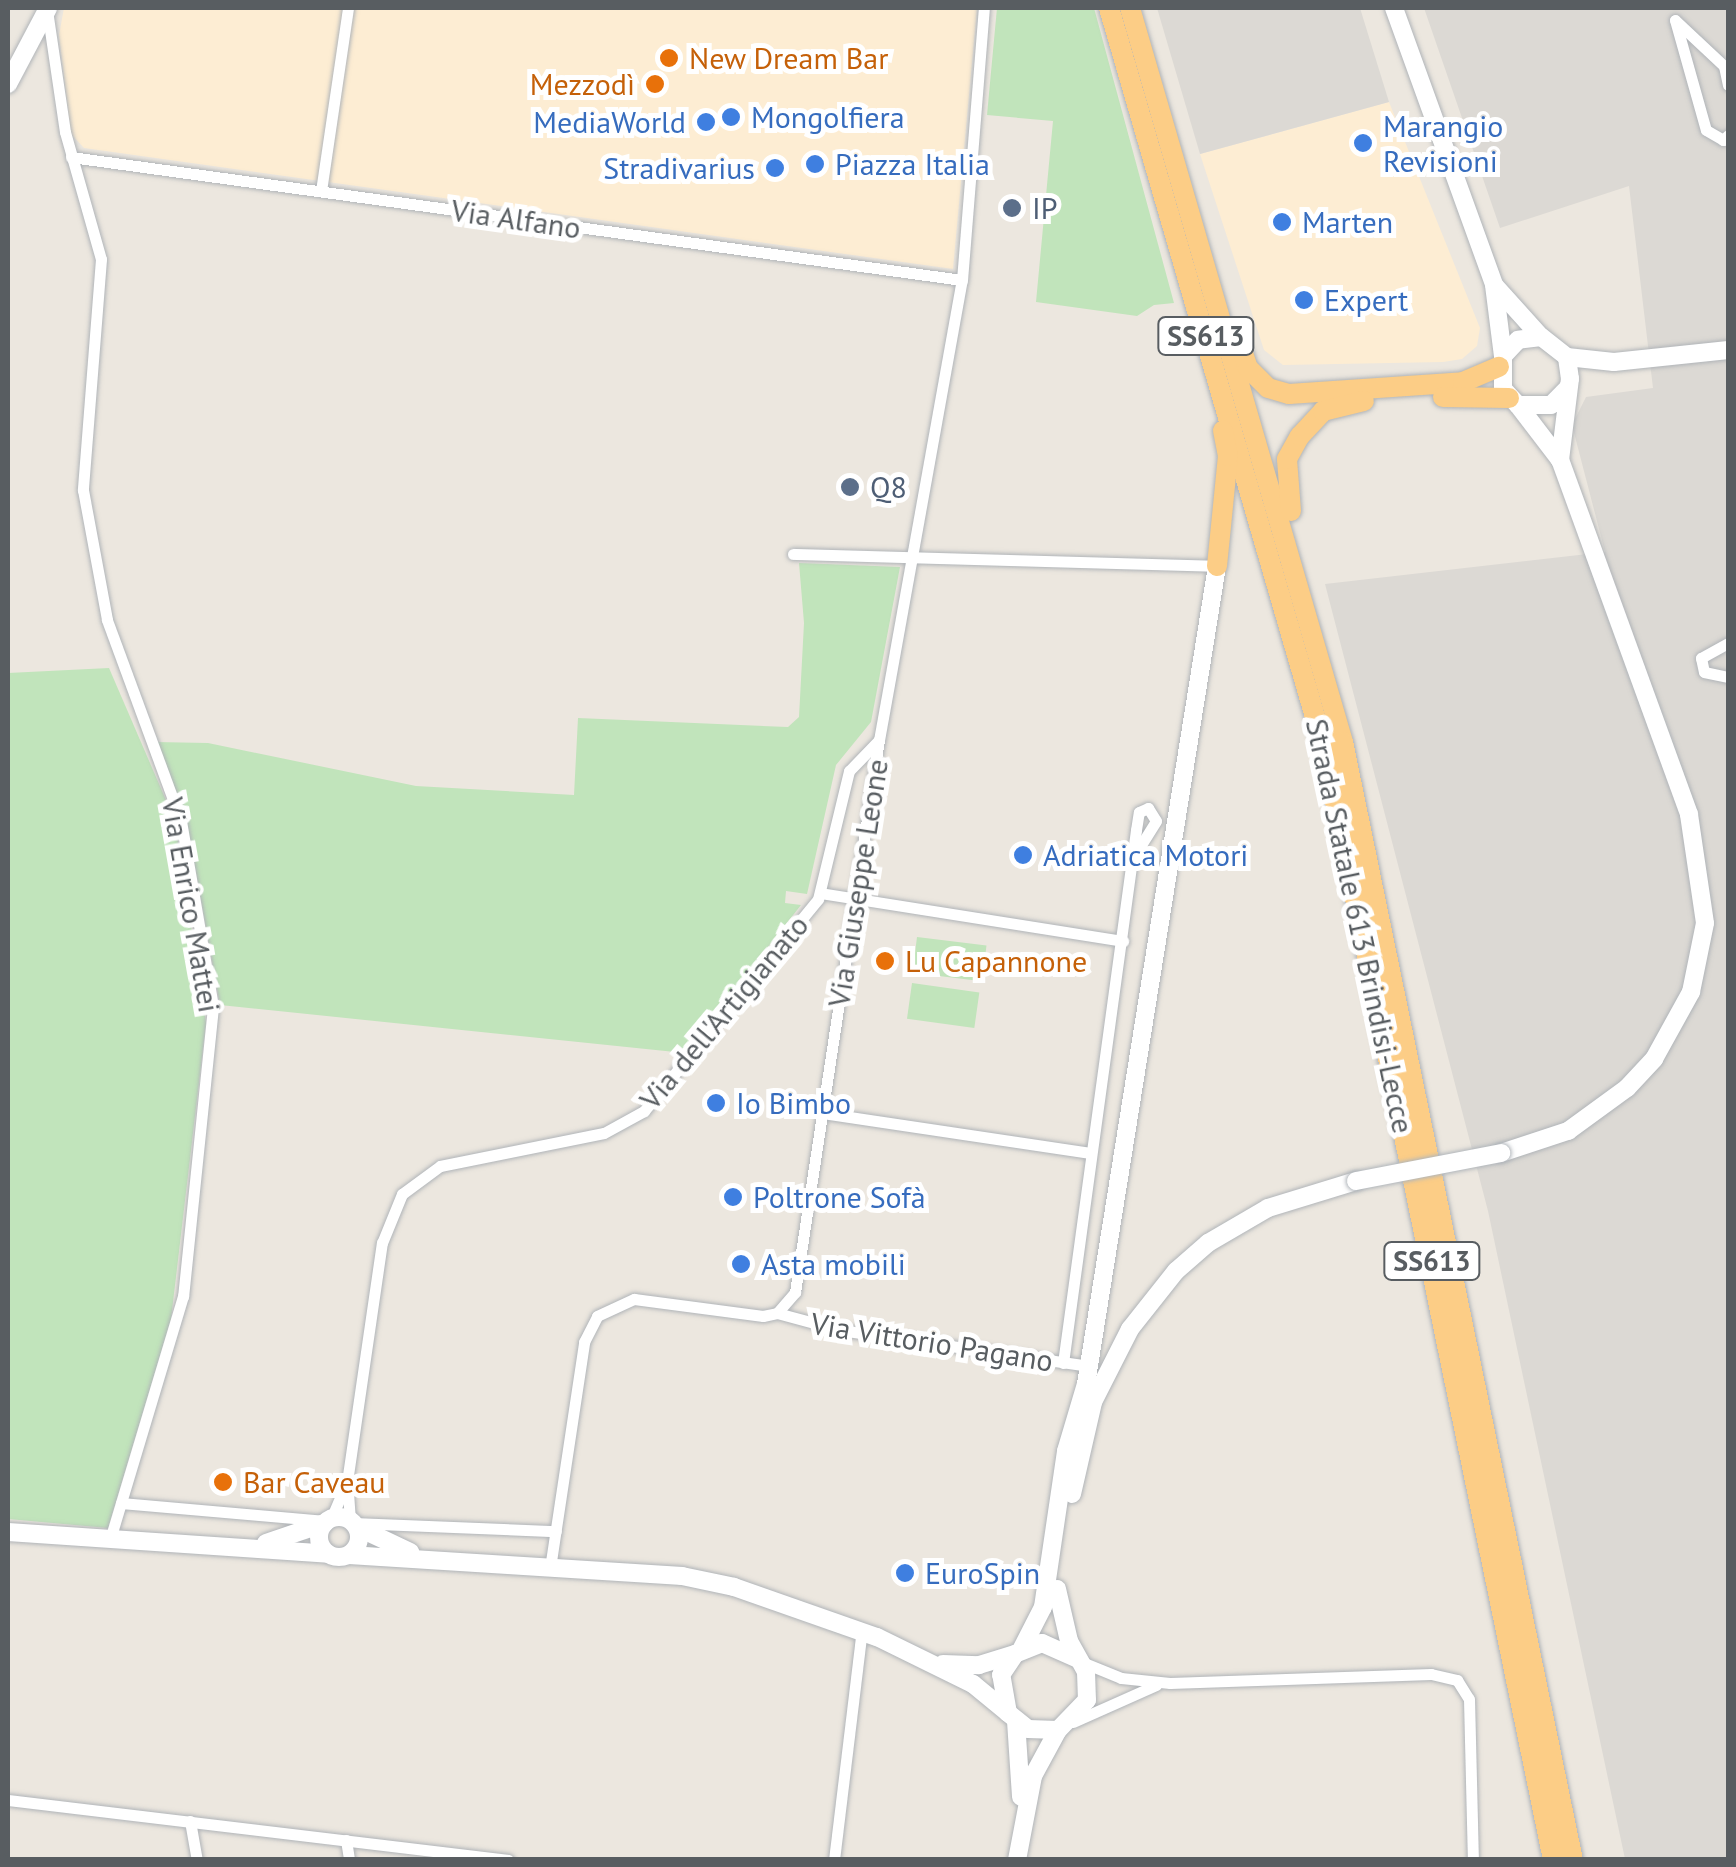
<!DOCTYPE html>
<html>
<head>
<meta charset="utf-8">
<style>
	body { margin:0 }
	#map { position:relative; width:1736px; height:1867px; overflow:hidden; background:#ece7df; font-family:"PT Sans",sans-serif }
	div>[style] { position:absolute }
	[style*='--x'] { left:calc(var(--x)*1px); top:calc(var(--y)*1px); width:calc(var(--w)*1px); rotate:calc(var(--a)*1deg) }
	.commercial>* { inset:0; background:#fdedd3 }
	.industrial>* { inset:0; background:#dcd9d4 }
	.green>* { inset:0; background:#c1e4bb; transform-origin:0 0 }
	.roads { filter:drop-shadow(0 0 2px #b0b4b8) drop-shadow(0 0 2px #b0b4b8) }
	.street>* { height:11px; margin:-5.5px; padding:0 5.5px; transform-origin:5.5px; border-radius:5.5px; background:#fff }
	.secondary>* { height:18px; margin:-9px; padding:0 9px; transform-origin:9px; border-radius:9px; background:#fff }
	.secondary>.ring { margin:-9px; padding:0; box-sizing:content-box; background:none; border:18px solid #fff; border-radius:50% }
	.highway>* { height:20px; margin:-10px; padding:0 10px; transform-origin:10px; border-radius:10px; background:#fccd86 }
	.bridges { filter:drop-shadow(0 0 2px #b1b6bb) drop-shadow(0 0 2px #b1b6bb) }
	.secondary-bridge>* { height:18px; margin:-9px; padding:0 9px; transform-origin:9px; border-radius:9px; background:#fff }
	.dots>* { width:28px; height:28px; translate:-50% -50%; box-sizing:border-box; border:5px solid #fff; border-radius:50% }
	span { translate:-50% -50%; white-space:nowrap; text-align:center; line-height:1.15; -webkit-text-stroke:10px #fff; paint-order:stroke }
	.shield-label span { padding:2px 8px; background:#fff; border:2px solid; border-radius:8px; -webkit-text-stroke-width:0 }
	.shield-label { font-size:28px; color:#585d61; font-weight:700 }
	.food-label { font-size:30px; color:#c56008 }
	.left { translate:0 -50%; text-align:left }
	.right { translate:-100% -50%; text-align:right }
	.shop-label { font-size:30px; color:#366cbe }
	.service-label { font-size:30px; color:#4e5e75 }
	.street-label { font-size:30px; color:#585d61 }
	.frame { position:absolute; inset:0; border:10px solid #585d61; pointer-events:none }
</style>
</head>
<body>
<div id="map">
	<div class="commercial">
		<i style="clip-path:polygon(64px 8px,977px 8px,953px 269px,84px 148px,71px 134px,59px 35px)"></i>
		<i style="clip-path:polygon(1389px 102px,1480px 328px,1477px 346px,1462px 359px,1443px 362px,1283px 365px,1264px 350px,1200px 154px)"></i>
	</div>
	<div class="industrial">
		<i style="clip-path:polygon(1157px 8px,1360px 8px,1389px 102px,1200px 154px)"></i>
		<i style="clip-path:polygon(1424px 8px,1728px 8px,1728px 1859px,1625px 1859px,1488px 1211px,1325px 584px,1605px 552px,1572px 425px,1586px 397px,1653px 388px,1629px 186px,1500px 228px)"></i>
	</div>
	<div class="green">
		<i style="clip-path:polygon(997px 8px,1094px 8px,1174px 303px,1154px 305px,1137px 316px,1036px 302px,1053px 121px,987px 115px)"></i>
		<i style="clip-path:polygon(799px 563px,900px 567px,871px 722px,836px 765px,807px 894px,786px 891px,785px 903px,801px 905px,681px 1058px,675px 1052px,220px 1005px,186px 817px,155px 742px,208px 743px,416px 786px,574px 795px,578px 718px,788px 727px,799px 717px,804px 623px)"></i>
		<i style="clip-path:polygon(109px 668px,175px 821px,206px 1023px,171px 1319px,108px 1528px,8px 1519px,8px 673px)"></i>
		<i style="left:917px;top:937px;width:70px;height:36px;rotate:7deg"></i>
		<i style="left:912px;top:983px;width:68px;height:36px;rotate:8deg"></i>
	</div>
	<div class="roads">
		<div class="street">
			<i style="--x:47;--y:10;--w:123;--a:81.6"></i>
			<i style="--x:65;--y:132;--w:132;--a:74.2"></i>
			<i style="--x:101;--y:259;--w:232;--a:94.5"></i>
			<i style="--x:83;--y:490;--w:132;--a:79.5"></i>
			<i style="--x:107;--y:620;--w:214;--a:69.8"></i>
			<i style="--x:181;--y:821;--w:189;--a:80.2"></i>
			<i style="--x:213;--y:1007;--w:291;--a:95.9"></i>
			<i style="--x:183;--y:1296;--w:255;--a:106.7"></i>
			<i style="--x:1728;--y:85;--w:19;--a:-102"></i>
			<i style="--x:1724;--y:66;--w:67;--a:-136.8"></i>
			<i style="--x:1675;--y:20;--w:114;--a:74.3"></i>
			<i style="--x:1706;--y:130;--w:20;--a:30"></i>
			<i style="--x:1723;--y:140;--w:7;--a:-45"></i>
			<i style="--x:71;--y:157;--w:899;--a:7.86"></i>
			<i style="--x:321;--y:191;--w:185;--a:-81.6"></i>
			<i style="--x:793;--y:554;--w:424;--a:1.6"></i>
			<i style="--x:1728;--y:643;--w:31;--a:151"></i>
			<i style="--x:1701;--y:658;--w:14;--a:78"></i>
			<i style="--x:1704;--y:672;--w:25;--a:12"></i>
			<i style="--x:820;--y:893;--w:307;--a:9"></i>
			<i style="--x:823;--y:1113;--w:270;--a:8.5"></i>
			<i style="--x:777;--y:1313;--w:65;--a:15.1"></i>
			<i style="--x:840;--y:1330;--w:252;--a:8.2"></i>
			<i style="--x:1063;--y:1363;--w:538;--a:-82.2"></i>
			<i style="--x:1136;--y:830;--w:18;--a:-81"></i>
			<i style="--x:1139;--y:812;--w:10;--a:-24"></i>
			<i style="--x:1148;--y:808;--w:15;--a:58"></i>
			<i style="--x:1156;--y:821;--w:34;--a:122"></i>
			<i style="--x:121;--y:1503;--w:208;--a:5"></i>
			<i style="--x:331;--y:1519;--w:36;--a:-67"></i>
			<i style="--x:350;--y:1521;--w:39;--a:-94"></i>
			<i style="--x:347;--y:1482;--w:242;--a:-81.7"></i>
			<i style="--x:382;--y:1243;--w:53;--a:-67.8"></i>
			<i style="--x:402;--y:1194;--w:47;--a:-36.4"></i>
			<i style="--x:440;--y:1166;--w:167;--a:-11.4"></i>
			<i style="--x:604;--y:1133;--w:46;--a:-28.8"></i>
			<i style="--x:644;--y:1111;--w:274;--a:-50.6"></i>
			<i style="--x:818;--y:899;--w:132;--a:-76.4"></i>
			<i style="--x:849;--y:771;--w:43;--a:-45.9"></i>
			<i style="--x:353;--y:1523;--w:203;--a:2.3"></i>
			<i style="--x:550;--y:1568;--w:229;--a:-81.4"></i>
			<i style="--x:584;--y:1342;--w:29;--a:-63"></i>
			<i style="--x:597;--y:1316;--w:41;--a:-24.7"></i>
			<i style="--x:634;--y:1299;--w:130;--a:7.5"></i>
			<i style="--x:763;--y:1316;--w:14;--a:-12"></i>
			<i style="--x:777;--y:1313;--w:28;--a:-49"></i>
			<i style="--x:795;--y:1292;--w:558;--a:-81.35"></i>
			<i style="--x:879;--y:740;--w:467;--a:-79.8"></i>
			<i style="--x:962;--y:280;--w:273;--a:-85.4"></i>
			<i style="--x:1082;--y:1662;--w:42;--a:22.3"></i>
			<i style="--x:1121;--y:1678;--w:49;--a:5.8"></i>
			<i style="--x:1170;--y:1683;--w:261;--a:-2"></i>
			<i style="--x:1431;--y:1674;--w:27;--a:13"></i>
			<i style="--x:1457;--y:1680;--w:22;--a:58"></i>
			<i style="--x:1469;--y:1699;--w:161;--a:88.6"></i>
			<i style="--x:1073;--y:1722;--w:91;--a:-24"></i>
			<i style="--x:8;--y:1800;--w:504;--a:6.84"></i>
			<i style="--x:190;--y:1821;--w:40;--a:80"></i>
			<i style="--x:346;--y:1840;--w:20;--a:81"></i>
			<i style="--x:834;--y:1860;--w:232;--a:-83.1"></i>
		</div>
		<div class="secondary">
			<i style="--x:1394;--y:8;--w:294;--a:70.1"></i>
			<i style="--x:1494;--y:285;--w:72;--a:82.8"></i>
			<i style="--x:8;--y:84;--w:86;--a:-62.2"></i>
			<i style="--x:1495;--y:286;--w:69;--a:48"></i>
			<i style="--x:1567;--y:357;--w:47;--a:6.1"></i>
			<i style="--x:1614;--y:362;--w:115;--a:-6"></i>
			<i style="--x:1560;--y:460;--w:82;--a:-83"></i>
			<i style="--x:1570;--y:379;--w:22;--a:-98"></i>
			<i style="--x:1567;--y:357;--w:33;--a:-142"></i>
			<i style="--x:1541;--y:337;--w:23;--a:173"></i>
			<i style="--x:1518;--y:340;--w:22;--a:133"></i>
			<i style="--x:1503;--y:356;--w:33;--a:90"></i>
			<i style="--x:1503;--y:389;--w:22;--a:47"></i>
			<i style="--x:1518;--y:405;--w:33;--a:0"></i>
			<i style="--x:1551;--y:405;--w:23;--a:-45"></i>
			<i style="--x:1501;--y:1153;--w:71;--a:-18.2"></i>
			<i style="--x:1568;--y:1131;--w:73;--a:-36.1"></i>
			<i style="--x:1627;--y:1088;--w:40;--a:-47"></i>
			<i style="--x:1654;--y:1059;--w:77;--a:-61.1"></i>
			<i style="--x:1691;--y:992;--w:70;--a:-78.5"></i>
			<i style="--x:1705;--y:923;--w:110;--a:-98.4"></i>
			<i style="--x:1689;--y:814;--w:377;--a:-110"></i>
			<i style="--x:1560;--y:460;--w:69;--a:-127.4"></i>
			<i style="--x:1072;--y:1494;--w:94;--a:-77.1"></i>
			<i style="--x:1093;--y:1402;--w:82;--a:-63.1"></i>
			<i style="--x:1130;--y:1329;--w:74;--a:-51.6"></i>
			<i style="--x:1176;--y:1271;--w:43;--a:-41.2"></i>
			<i style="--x:1208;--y:1243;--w:69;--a:-30.3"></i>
			<i style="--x:1268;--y:1208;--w:92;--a:-17.1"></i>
			<i class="ring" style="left:319px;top:1517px;width:22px;height:22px"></i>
			<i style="--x:357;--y:1527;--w:59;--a:25.3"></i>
			<i style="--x:8;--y:1532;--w:321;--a:3.9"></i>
			<i style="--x:266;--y:1543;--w:62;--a:-18.7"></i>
			<i style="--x:349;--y:1555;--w:334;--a:3.6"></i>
			<i style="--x:682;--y:1576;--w:53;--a:11.9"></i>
			<i style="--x:734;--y:1587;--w:151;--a:19.3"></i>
			<i style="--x:877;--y:1637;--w:107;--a:26.1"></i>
			<i style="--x:973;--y:1684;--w:45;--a:39.6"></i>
			<i style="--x:1057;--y:1589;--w:53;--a:77"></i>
			<i style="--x:1069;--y:1641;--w:35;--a:61"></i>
			<i style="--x:1086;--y:1672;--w:28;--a:88"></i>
			<i style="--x:1087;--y:1700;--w:42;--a:134"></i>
			<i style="--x:1058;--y:1730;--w:30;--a:-178"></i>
			<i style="--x:1028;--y:1729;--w:26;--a:-141"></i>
			<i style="--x:1008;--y:1713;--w:39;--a:-100"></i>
			<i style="--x:1001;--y:1675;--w:25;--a:-56"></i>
			<i style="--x:1015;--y:1654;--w:29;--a:-22"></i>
			<i style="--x:1042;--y:1643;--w:39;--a:24"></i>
			<i style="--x:1021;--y:1650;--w:48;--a:-62.9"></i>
			<i style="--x:1043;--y:1607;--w:158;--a:-81.6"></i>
			<i style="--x:1066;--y:1451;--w:70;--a:-73.4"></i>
			<i style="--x:1086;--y:1384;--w:828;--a:-80.9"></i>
			<i style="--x:943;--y:1664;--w:36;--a:2"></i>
			<i style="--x:979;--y:1665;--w:38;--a:-17"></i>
			<i style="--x:1016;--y:1721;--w:76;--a:86.2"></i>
			<i style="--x:1017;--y:1860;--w:86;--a:-79.2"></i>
			<i style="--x:1033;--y:1776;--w:52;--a:-61.5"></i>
		</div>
		<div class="highway">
			<i style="--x:1109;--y:8;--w:771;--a:73.8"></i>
			<i style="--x:1324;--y:748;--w:1135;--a:78.36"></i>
			<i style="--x:1130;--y:8;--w:764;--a:73.82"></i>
			<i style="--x:1343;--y:742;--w:1141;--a:78.38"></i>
			<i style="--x:1242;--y:350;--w:19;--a:72"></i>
			<i style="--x:1248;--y:368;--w:28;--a:45"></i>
			<i style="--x:1268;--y:388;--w:22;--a:16"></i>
			<i style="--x:1289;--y:394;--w:174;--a:-3.9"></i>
			<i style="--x:1463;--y:382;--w:39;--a:-23"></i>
			<i style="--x:1443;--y:397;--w:66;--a:0.9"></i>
			<i style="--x:1291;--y:511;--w:52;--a:-94.4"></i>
			<i style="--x:1287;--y:459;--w:26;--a:-61"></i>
			<i style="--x:1300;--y:436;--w:34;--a:-47"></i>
			<i style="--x:1323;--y:411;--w:42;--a:-13.7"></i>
			<i style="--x:1217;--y:566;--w:111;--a:-84.3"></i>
			<i style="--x:1228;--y:456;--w:26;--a:-101"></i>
		</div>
	</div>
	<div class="bridges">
		<div class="secondary-bridge">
			<i style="--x:1356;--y:1181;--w:148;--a:-10.9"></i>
		</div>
	</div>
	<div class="dots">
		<i style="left:669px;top:58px;background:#e8710a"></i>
		<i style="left:655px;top:84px;background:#e8710a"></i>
		<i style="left:731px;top:117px;background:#3f7fe0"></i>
		<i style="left:706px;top:122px;background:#3f7fe0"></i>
		<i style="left:1363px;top:143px;background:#3f7fe0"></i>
		<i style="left:815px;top:164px;background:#3f7fe0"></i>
		<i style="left:775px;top:168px;background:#3f7fe0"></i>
		<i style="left:1012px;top:208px;background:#5c6f8a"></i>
		<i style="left:1282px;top:222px;background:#3f7fe0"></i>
		<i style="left:1304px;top:300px;background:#3f7fe0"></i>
		<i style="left:850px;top:487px;background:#5c6f8a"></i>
		<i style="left:1023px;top:855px;background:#3f7fe0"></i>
		<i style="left:885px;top:961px;background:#e8710a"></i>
		<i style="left:716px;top:1103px;background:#3f7fe0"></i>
		<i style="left:733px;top:1197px;background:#3f7fe0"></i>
		<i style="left:741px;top:1264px;background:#3f7fe0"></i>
		<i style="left:223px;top:1482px;background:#e8710a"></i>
		<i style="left:905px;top:1573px;background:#3f7fe0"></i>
	</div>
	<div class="shield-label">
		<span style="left:1206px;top:336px">SS613</span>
		<span style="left:1432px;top:1261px">SS613</span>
	</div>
	<div class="food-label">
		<span class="left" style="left:689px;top:58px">New Dream Bar</span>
		<span class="right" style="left:635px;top:84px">Mezzodì</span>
		<span class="left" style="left:905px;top:961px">Lu Capannone</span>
		<span class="left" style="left:243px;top:1482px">Bar Caveau</span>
	</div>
	<div class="shop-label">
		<span class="left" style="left:751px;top:117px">Mongolfiera</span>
		<span class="right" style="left:686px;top:122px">MediaWorld</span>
		<span class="left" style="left:1383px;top:143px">Marangio<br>Revisioni</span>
		<span class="left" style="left:835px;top:164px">Piazza Italia</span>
		<span class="right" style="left:755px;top:168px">Stradivarius</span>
		<span class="left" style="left:1302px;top:222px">Marten</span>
		<span class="left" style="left:1324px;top:300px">Expert</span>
		<span class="left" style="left:1043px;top:855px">Adriatica Motori</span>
		<span class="left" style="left:736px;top:1103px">Io Bimbo</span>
		<span class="left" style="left:753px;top:1197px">Poltrone Sofà</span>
		<span class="left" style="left:761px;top:1264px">Asta mobili</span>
		<span class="left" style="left:925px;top:1573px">EuroSpin</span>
	</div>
	<div class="service-label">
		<span class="left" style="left:1032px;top:208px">IP</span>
		<span class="left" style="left:870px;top:487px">Q8</span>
	</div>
	<div class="street-label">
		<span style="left:516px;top:219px;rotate:8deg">Via Alfano</span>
		<span style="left:858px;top:883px;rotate:-81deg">Via Giuseppe Leone</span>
		<span style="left:191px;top:905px;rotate:80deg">Via Enrico Mattei</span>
		<span style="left:1360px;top:926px;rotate:78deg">Strada Statale 613 Brindisi-Lecce</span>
		<span style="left:724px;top:1012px;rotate:-50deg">Via dell'Artigianato</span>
		<span style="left:932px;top:1342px;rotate:9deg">Via Vittorio Pagano</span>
	</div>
	<div class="frame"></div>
</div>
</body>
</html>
